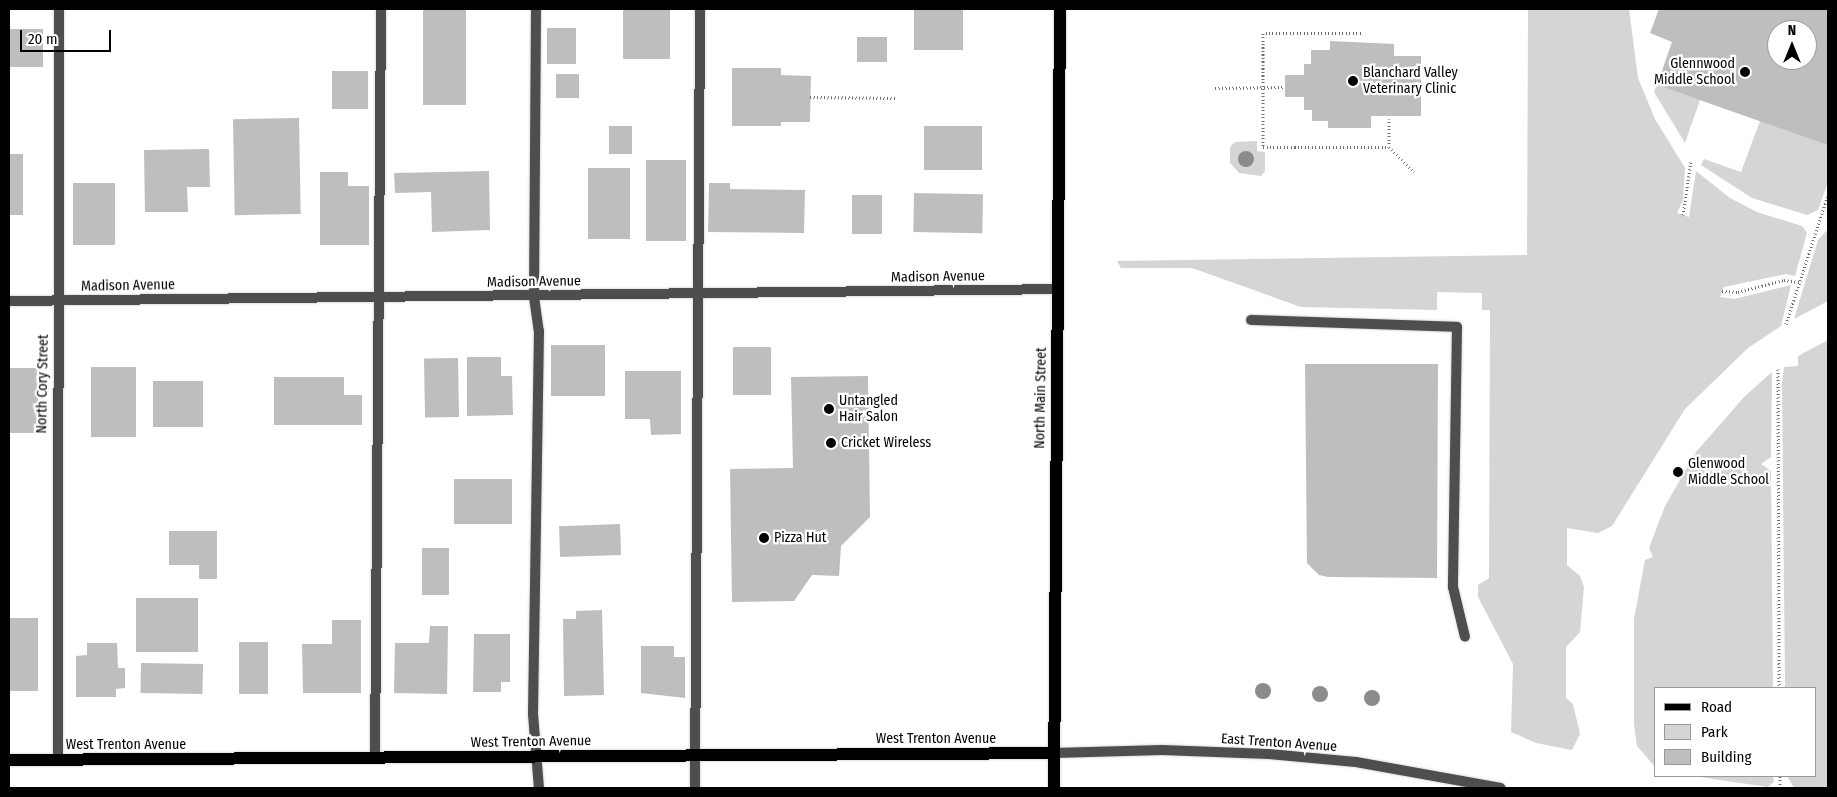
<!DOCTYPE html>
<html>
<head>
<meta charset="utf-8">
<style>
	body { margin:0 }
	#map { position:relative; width:1837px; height:797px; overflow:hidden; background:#fff; font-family:"Fira Sans Condensed",sans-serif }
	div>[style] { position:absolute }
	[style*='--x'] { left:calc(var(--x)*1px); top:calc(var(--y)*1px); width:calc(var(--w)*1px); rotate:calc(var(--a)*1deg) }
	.green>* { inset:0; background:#d5d5d5 }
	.building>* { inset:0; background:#bebebe; transform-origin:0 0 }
	.path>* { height:3px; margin-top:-1.5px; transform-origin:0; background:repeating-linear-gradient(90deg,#707070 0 1px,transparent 0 3.5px) }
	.roads { filter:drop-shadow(0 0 1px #dbdbdb) drop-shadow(0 0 1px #dbdbdb) }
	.service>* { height:10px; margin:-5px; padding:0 5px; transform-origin:5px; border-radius:5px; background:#4e4e4e }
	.minor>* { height:10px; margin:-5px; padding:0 5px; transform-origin:5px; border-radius:5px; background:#4e4e4e }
	.tertiary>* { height:10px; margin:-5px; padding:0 5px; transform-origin:5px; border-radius:5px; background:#4e4e4e }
	.primary>* { height:12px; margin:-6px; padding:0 6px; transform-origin:6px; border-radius:6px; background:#000 }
	.trees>* { width:16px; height:16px; margin:-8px; border-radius:50%; background:#8b8b8b }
	.dots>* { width:14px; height:14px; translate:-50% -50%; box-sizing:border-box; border:2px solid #fff; border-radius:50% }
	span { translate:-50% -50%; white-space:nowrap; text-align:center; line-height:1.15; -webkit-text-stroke:4.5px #fff; paint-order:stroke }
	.poi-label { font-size:14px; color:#000 }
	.right { translate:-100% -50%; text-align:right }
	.left { translate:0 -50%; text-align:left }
	.street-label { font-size:14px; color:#000 }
	.frame { position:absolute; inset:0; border:10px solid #000; pointer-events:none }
	.legend { position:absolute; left:1654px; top:687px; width:162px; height:90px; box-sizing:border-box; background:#fff; border:1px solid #999; margin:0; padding:6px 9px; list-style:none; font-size:15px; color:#000 }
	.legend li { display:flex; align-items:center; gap:10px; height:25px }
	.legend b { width:25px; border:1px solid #999 }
	.north { position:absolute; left:1767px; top:20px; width:50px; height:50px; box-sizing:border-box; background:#fff; border:1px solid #999; border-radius:50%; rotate:0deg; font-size:14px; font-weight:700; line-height:20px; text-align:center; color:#000 }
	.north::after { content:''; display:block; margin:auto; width:18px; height:22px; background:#000; clip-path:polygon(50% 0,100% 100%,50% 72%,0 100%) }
	.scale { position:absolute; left:20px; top:30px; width:91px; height:22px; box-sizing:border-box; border:2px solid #000; border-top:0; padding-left:6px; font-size:15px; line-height:18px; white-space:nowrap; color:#000; -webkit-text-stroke:4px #fff; paint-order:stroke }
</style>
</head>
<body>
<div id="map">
	<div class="green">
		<i style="clip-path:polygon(1528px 9px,1629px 9px,1638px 78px,1655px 119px,1685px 168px,1683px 200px,1677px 213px,1689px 217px,1696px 171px,1730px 198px,1757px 212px,1802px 226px,1807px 233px,1795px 276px,1786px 274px,1724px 287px,1720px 297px,1734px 299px,1791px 285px,1781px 326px,1748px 348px,1685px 409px,1612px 526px,1598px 533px,1567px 528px,1567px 565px,1580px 576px,1584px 587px,1580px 632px,1566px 647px,1566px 698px,1573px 704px,1580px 734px,1572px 750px,1536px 743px,1511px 732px,1513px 664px,1478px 597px,1478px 585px,1489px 578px,1490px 310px,1482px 310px,1482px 293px,1437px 292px,1437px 310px,1301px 307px,1192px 268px,1121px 268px,1117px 261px,1527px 255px)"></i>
		<i style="clip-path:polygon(evenodd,1748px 9px,1828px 9px,1828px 182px,1818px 210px,1807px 215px,1752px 198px,1701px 165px,1704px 159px,1741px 172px,1760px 121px,1714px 104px,1748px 9px,1777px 30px,1807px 30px,1807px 60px,1777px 60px,1777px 30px)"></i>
		<i style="clip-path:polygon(1657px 85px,1700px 100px,1685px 143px,1654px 92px)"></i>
		<i style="clip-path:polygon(1257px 141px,1257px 151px,1265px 152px,1265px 171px,1261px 176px,1239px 173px,1230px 163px,1230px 147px,1235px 142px)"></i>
		<i style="clip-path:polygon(1828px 229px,1828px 301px,1794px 319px,1818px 240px)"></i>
		<i style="clip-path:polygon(1828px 340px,1828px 788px,1794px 788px,1787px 776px,1816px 776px,1816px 688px,1785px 688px,1782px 384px,1784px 367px,1798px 366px,1798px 356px)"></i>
		<i style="clip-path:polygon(1772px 372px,1771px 457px,1761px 464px,1771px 471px,1773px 688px,1656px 688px,1656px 768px,1637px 746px,1634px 724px,1634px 619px,1645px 560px,1653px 557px,1649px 548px,1665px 506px,1696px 452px,1745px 396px)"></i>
		<i style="clip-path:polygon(1692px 776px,1773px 776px,1774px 782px,1768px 787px)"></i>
	</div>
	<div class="building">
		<i style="left:423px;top:9px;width:43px;height:96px"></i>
		<i style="left:623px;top:9px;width:47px;height:50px"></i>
		<i style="left:914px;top:9px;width:49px;height:41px"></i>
		<i style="clip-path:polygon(evenodd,1659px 9px,1828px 9px,1828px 145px,1657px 85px,1672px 42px,1650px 33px,1659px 9px,1777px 30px,1807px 30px,1807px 60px,1777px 60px,1777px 30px)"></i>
		<i style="left:547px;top:28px;width:29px;height:36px"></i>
		<i style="left:9px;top:29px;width:34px;height:38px"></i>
		<i style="left:857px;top:37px;width:30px;height:25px"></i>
		<i style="clip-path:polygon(1330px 41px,1394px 44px,1394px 56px,1421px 56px,1421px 116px,1371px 116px,1371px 128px,1328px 128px,1328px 121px,1312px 121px,1312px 110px,1304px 110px,1304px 97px,1285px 97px,1285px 75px,1304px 75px,1304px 64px,1311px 64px,1311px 50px,1330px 50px)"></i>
		<i style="clip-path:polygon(732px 68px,781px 68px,781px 75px,811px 76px,810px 122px,781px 122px,781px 126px,732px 126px)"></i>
		<i style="left:332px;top:71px;width:36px;height:38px"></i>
		<i style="left:556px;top:74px;width:23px;height:24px"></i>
		<i style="left:299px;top:118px;width:96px;height:66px;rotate:89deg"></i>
		<i style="left:609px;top:126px;width:23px;height:28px"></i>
		<i style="left:924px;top:126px;width:58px;height:44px"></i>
		<i style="clip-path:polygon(209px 149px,210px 187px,187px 187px,188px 212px,145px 212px,144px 150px)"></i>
		<i style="left:9px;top:154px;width:14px;height:61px"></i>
		<i style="left:646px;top:160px;width:40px;height:81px"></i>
		<i style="left:588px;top:168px;width:42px;height:71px"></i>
		<i style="clip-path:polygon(489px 171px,490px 230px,432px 232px,431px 192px,395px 193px,394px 173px)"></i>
		<i style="clip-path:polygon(320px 172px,348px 172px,348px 186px,369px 186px,369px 245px,320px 245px)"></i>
		<i style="left:73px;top:183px;width:42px;height:62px"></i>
		<i style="clip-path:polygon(709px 183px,730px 183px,730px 189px,805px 190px,804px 233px,708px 232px)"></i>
		<i style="left:914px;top:193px;width:69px;height:39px;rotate:1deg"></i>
		<i style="left:852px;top:195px;width:30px;height:39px"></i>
		<i style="left:551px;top:345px;width:54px;height:51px"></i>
		<i style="left:733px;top:347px;width:38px;height:48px"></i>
		<i style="clip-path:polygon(467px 357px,501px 357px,501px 376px,512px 376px,513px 415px,467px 416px)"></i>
		<i style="left:458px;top:358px;width:59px;height:34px;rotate:89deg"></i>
		<i style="clip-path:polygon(1305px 364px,1438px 364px,1437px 578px,1328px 577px,1319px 575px,1307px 563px)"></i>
		<i style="left:91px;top:367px;width:45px;height:70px"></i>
		<i style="left:9px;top:368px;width:29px;height:65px"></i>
		<i style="clip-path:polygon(625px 371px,681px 371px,681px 434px,651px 435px,650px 419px,625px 419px)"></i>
		<i style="clip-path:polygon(868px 376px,870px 517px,841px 546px,839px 576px,812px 575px,794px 601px,732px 602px,730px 469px,793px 468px,791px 377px)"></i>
		<i style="clip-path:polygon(274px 377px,344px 377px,344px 395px,362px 395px,362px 425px,274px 425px)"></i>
		<i style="left:153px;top:381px;width:50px;height:46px"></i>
		<i style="left:454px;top:479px;width:58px;height:45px"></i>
		<i style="left:620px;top:524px;width:31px;height:61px;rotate:88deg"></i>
		<i style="clip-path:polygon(169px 531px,217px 531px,217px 579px,199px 579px,199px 565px,169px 565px)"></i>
		<i style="left:422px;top:548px;width:27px;height:47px"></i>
		<i style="left:136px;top:598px;width:62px;height:54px"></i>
		<i style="clip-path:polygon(602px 610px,604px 695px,564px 696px,563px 619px,576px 619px,576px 611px)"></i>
		<i style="left:9px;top:618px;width:29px;height:73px"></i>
		<i style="clip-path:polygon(332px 620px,361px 620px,361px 693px,303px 693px,302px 644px,332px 644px)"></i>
		<i style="clip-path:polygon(430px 626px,448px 626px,447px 694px,394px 693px,395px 643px,429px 643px)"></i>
		<i style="clip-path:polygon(474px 634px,510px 634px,510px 682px,501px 682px,501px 692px,473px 692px)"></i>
		<i style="left:239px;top:642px;width:29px;height:52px"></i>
		<i style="clip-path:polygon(87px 643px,117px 643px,118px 668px,125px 668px,125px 688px,116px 689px,116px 697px,76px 697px,76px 656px,87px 655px)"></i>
		<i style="clip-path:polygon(641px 646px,674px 646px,674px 657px,685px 657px,685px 698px,641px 693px)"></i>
		<i style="left:141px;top:663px;width:62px;height:30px;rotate:1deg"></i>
	</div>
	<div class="path">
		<i style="--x:1361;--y:33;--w:98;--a:180"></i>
		<i style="--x:1263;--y:33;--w:114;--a:90"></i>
		<i style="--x:1263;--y:147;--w:126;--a:0"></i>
		<i style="--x:1389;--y:147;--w:28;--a:-90"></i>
		<i style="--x:1215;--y:88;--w:70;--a:-0.8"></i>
		<i style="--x:810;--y:97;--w:86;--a:0.7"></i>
		<i style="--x:1389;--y:147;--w:35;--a:45"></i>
		<i style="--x:1683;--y:215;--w:55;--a:-81.6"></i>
		<i style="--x:1722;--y:291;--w:16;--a:4"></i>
		<i style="--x:1738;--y:292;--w:48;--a:-14.6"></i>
		<i style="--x:1784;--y:280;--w:15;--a:8"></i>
		<i style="--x:1786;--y:324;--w:136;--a:-72"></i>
		<i style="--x:1778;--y:369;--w:319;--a:89.8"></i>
		<i style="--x:1780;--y:776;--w:12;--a:90"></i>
	</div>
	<div class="roads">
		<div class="service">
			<i style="--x:536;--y:9;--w:288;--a:90.4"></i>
			<i style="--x:534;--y:297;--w:34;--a:82"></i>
			<i style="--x:539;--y:331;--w:383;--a:90.9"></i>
			<i style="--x:533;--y:714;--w:74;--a:85.4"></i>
			<i style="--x:1251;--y:320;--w:206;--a:1.9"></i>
			<i style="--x:1457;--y:327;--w:260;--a:90.9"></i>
			<i style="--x:1453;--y:587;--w:51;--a:76.5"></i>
			<i style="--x:375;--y:758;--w:749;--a:-89.54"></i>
			<i style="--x:695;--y:788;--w:779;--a:-89.63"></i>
		</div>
		<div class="minor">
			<i style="--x:9;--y:301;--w:1050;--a:-0.65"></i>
			<i style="--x:58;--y:760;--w:751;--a:-89.92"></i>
		</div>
		<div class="tertiary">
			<i style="--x:1054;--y:753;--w:108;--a:-1.6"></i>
			<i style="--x:1162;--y:750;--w:107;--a:2.1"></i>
			<i style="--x:1269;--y:754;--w:87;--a:5.3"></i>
			<i style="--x:1356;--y:762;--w:147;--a:10.2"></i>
		</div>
		<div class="primary">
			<i style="--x:9;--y:760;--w:1045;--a:-0.38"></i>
			<i style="--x:1054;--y:788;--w:779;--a:-89.56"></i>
		</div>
	</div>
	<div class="trees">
		<i style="left:1246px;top:159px"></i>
		<i style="left:1263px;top:691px"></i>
		<i style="left:1320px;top:694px"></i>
		<i style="left:1372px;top:698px"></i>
	</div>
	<div class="dots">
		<i style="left:1745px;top:72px;background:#000"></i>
		<i style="left:1353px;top:81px;background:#000"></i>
		<i style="left:829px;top:409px;background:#000"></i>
		<i style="left:831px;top:443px;background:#000"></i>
		<i style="left:1678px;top:472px;background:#000"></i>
		<i style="left:764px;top:538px;background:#000"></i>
	</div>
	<div class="poi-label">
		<span class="right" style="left:1735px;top:72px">Glennwood<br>Middle School</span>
		<span class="left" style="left:1363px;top:81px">Blanchard Valley<br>Veterinary Clinic</span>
		<span class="left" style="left:839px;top:409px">Untangled<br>Hair Salon</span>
		<span class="left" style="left:841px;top:443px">Cricket Wireless</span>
		<span class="left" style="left:1688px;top:472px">Glenwood<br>Middle School</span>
		<span class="left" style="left:774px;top:538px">Pizza Hut</span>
	</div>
	<div class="street-label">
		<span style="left:938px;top:277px;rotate:-1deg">Madison Avenue</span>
		<span style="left:534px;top:282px;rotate:-1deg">Madison Avenue</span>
		<span style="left:128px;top:286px;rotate:-1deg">Madison Avenue</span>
		<span style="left:43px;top:384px;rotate:-89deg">North Cory Street</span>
		<span style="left:1041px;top:398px;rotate:-89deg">North Main Street</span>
		<span style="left:936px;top:739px">West Trenton Avenue</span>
		<span style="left:531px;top:742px;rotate:-1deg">West Trenton Avenue</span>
		<span style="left:1279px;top:743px;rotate:4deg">East Trenton Avenue</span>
		<span style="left:126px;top:745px">West Trenton Avenue</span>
	</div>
	<div class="frame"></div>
	<ul class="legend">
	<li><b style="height:6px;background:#000"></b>Road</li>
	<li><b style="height:14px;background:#d5d5d5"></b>Park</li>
	<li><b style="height:14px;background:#bebebe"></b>Building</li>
	</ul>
	<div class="north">N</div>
	<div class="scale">20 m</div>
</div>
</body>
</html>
